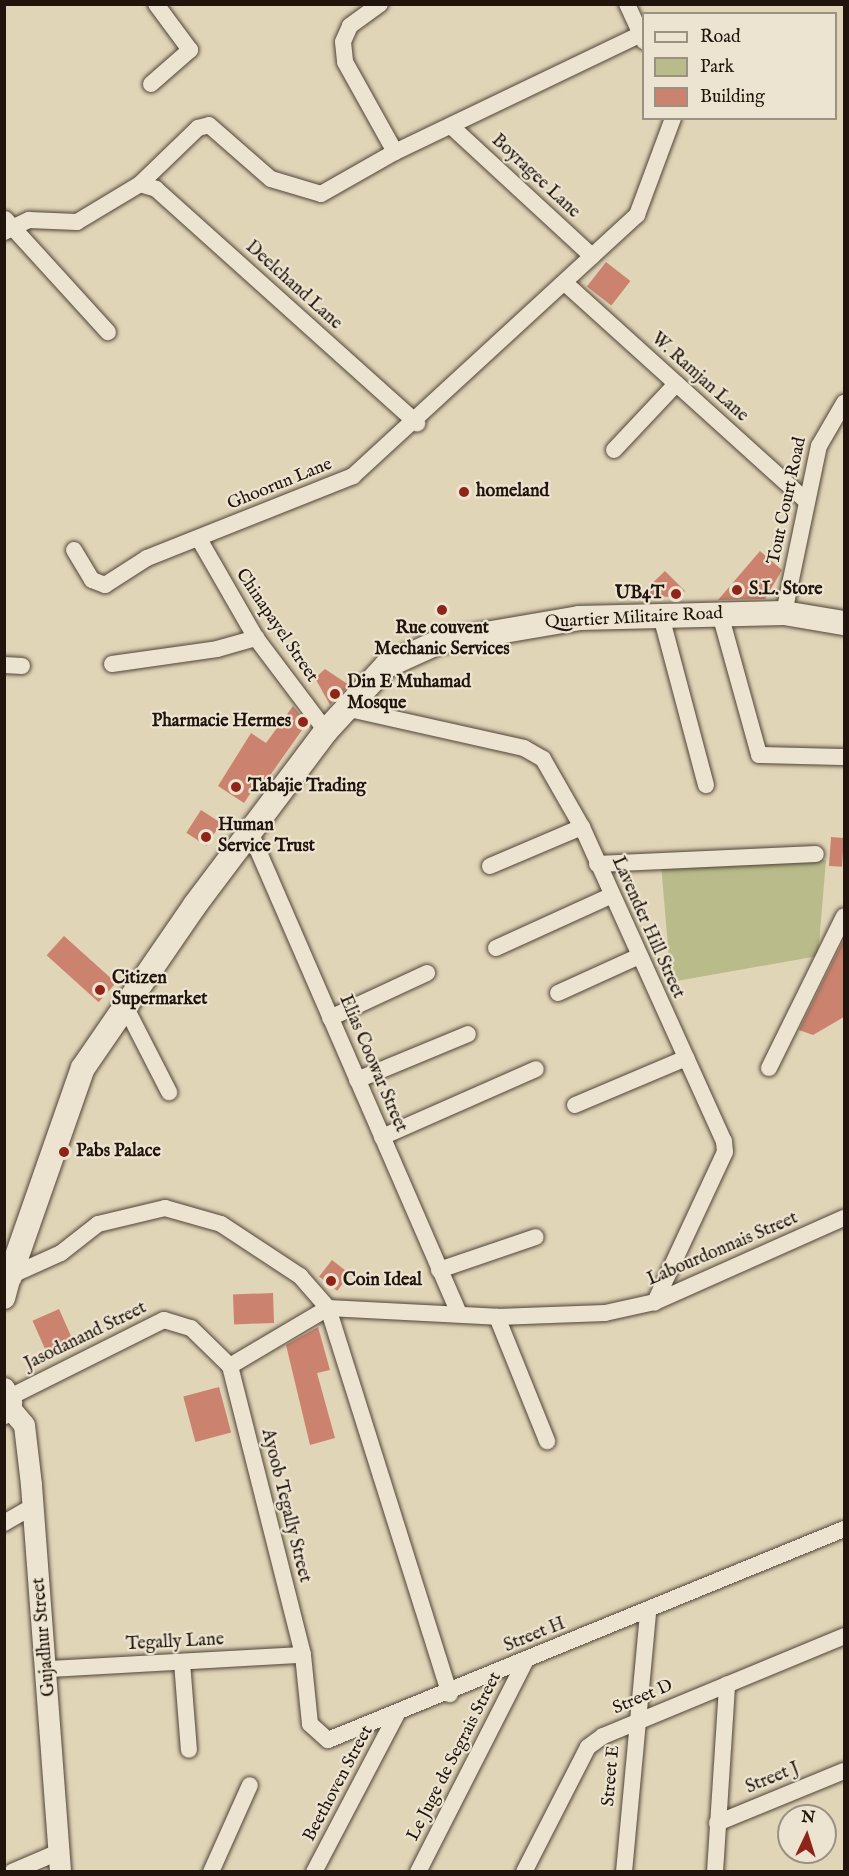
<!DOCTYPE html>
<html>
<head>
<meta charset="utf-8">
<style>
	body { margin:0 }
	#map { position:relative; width:849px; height:1876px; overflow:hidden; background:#e1d5b8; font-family:"IM FELL English",serif }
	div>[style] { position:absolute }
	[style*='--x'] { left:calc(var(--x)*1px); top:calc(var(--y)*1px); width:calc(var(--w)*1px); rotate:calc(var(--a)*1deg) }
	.green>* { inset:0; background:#b9bb8a }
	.building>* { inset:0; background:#cb836f; transform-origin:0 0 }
	.roads { filter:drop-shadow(0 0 2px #504437) drop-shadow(0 0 2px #504437) }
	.minor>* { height:16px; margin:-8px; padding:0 8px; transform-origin:8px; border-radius:8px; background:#ece4d1 }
	.tertiary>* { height:21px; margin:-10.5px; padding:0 10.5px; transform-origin:10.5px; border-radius:10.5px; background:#ece4d1 }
	.secondary>* { height:24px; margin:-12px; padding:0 12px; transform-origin:12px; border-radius:12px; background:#ece4d1 }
	.dots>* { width:16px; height:16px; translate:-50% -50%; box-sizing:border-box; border:3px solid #ece4d1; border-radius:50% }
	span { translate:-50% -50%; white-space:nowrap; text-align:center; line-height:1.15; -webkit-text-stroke:4.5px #ece4d1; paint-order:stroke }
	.street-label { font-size:18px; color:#20140c }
	.poi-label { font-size:18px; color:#20140c; font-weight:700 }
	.left { translate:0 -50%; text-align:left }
	.right { translate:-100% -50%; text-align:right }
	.frame { position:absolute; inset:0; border:6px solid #20140c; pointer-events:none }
	.legend { position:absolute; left:642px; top:12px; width:195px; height:108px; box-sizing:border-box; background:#ece4d1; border:2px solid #9a9182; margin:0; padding:8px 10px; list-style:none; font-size:18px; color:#20140c }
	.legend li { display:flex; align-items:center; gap:12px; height:30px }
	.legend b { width:30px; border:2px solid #9a9182 }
	.north { position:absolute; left:777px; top:1804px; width:60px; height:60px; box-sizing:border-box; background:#ece4d1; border:2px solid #9a9182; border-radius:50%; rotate:4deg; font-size:16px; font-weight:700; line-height:24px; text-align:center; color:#20140c }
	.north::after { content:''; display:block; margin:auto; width:21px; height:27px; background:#8f2418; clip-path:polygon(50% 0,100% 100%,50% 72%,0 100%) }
</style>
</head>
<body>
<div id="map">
	<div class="green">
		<i style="clip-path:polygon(826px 860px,818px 956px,671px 982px,661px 864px)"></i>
	</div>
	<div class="building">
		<i style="left:606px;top:262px;width:31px;height:31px;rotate:38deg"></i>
		<i style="clip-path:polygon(760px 551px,782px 570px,765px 599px,718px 600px)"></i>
		<i style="clip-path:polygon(665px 571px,685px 591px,677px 598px,641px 594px)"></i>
		<i style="clip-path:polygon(325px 669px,349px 685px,330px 705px,315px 678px)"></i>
		<i style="clip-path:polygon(293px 706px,307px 723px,266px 781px,261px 777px,244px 803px,218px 786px,251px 733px,266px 743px)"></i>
		<i style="left:201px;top:810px;width:24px;height:27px;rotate:33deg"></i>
		<i style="left:831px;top:837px;width:13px;height:29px;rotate:4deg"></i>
		<i style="left:64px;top:936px;width:70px;height:26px;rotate:42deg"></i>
		<i style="clip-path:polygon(844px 939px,844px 1017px,813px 1035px,799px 1030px)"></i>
		<i style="left:332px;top:1260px;width:23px;height:21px;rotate:38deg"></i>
		<i style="left:273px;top:1293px;width:30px;height:40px;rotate:88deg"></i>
		<i style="left:59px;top:1309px;width:36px;height:29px;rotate:66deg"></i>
		<i style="clip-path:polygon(318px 1327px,330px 1370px,317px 1373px,335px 1438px,310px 1445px,286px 1345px)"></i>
		<i style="left:219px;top:1387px;width:47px;height:37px;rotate:75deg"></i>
	</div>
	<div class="roads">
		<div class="minor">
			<i style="--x:380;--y:4;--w:37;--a:144"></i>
			<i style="--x:350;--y:26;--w:17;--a:114"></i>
			<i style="--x:343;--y:42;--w:20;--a:84"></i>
			<i style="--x:345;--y:62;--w:103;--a:60.9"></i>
			<i style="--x:627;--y:4;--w:41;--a:65.3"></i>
			<i style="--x:151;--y:84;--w:52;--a:-41.1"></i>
			<i style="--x:190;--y:50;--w:57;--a:-126.5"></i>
			<i style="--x:451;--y:126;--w:192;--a:42.7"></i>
			<i style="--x:140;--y:184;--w:17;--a:17"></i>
			<i style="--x:156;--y:189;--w:351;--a:41.9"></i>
			<i style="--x:5;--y:219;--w:153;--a:47.7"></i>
			<i style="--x:4;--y:232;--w:28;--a:-26"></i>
			<i style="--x:29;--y:220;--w:48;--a:2.4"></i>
			<i style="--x:77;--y:222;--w:74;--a:-31.1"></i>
			<i style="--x:140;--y:184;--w:81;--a:-44"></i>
			<i style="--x:198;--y:128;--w:11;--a:-15"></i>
			<i style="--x:209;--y:125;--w:82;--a:41.1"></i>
			<i style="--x:271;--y:179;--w:52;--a:16.7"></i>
			<i style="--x:321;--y:194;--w:85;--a:-29.6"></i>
			<i style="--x:395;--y:152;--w:273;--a:-25.6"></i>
			<i style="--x:565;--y:283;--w:326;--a:42.1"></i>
			<i style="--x:614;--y:450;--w:91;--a:-46.8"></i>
			<i style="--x:199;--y:539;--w:114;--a:60.1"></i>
			<i style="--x:256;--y:638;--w:116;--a:53"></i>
			<i style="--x:74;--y:550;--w:35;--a:59"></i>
			<i style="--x:92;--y:580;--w:14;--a:21"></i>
			<i style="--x:105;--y:585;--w:50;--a:-32.7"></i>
			<i style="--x:147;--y:558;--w:222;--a:-21.7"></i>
			<i style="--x:353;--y:476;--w:386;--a:-42.6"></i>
			<i style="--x:637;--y:215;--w:103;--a:-69.6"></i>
			<i style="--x:784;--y:613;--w:171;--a:-78.2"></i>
			<i style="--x:819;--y:446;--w:50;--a:-59.8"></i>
			<i style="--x:720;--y:614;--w:146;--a:74.5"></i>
			<i style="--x:759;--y:755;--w:84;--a:1.4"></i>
			<i style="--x:661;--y:616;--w:175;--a:75.1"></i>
			<i style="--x:112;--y:664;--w:106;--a:-8.1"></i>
			<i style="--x:217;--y:649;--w:41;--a:-15.8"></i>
			<i style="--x:4;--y:665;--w:18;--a:3"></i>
			<i style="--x:345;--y:708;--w:183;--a:12.6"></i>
			<i style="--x:524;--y:748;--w:22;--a:30"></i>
			<i style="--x:543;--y:759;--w:78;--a:60.2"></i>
			<i style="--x:582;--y:827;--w:345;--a:65.7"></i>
			<i style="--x:724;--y:1141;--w:11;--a:85"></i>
			<i style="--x:725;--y:1152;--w:166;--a:115"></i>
			<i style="--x:250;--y:832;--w:522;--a:66.53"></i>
			<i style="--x:597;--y:864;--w:219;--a:-2.6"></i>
			<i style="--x:490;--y:866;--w:100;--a:-23"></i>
			<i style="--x:496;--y:948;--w:125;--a:-24.5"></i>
			<i style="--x:558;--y:993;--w:87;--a:-24.5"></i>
			<i style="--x:125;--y:1006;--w:97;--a:62.9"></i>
			<i style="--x:330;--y:1018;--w:107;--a:-24.9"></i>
			<i style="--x:769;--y:1068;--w:169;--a:-63.7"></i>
			<i style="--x:357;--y:1080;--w:120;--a:-22.5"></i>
			<i style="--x:575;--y:1105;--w:121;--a:-22.9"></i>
			<i style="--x:382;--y:1137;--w:168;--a:-23.8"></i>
			<i style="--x:439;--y:1270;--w:102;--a:-18.8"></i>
			<i style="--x:8;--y:1271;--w:5;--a:68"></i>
			<i style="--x:10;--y:1276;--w:56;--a:-24.3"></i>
			<i style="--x:61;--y:1253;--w:47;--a:-38.1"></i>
			<i style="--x:98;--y:1224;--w:69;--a:-13.4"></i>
			<i style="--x:165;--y:1208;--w:58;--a:15.9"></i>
			<i style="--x:221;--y:1224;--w:95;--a:33.4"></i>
			<i style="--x:300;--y:1276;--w:43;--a:48.8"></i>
			<i style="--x:328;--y:1308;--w:405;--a:72.5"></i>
			<i style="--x:328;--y:1308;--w:169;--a:3"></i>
			<i style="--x:497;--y:1317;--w:108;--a:-2.1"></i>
			<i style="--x:605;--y:1313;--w:51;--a:-12.4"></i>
			<i style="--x:655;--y:1302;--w:207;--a:-24"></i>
			<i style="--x:497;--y:1317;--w:134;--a:68"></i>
			<i style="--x:230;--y:1366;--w:298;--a:75.8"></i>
			<i style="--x:303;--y:1655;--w:69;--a:84.2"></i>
			<i style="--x:310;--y:1724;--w:24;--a:42"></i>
			<i style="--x:328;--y:1740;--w:557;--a:-22.24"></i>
			<i style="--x:230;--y:1366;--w:114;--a:-30.6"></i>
			<i style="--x:10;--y:1397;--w:172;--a:-26.6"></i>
			<i style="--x:164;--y:1320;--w:28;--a:17"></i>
			<i style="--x:191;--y:1328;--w:54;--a:44.3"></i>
			<i style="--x:4;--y:1523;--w:34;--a:-30"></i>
			<i style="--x:182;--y:1662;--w:88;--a:85.5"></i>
			<i style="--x:49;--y:1669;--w:254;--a:-3.2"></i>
			<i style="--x:717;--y:1823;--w:137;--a:-22.3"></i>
			<i style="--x:12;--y:1872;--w:53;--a:-23.2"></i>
			<i style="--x:211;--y:1872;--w:95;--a:-65.9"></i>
			<i style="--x:314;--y:1872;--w:178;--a:-62.3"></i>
			<i style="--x:418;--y:1872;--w:238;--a:-63"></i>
			<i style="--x:524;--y:1872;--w:140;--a:-62.9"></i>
			<i style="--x:588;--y:1747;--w:19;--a:-36"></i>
			<i style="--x:603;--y:1736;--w:261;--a:-22.5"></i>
			<i style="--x:624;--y:1872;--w:261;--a:-84.7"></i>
			<i style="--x:715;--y:1872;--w:188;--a:-86.3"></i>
		</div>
		<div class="tertiary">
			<i style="--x:4;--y:1298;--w:23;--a:-75"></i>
			<i style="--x:4;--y:1388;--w:16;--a:63"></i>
			<i style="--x:11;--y:1402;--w:13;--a:122"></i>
			<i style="--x:9;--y:1407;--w:23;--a:50"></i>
			<i style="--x:24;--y:1425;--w:60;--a:83.3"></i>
			<i style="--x:31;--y:1485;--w:388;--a:85.7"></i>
		</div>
		<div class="secondary">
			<i style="--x:4;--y:1275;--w:6;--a:9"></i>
			<i style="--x:10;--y:1276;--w:220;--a:-70.7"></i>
			<i style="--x:83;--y:1068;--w:198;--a:-55.5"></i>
			<i style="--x:195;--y:905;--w:218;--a:-53"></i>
			<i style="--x:326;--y:731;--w:88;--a:-47.3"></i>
			<i style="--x:386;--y:666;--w:58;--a:-24.4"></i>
			<i style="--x:439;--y:642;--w:142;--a:-9.7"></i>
			<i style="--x:579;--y:618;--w:205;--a:-1.4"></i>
			<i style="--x:784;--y:613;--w:61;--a:9.5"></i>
		</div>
	</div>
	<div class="dots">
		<i style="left:464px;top:492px;background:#8f2418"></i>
		<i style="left:737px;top:590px;background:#8f2418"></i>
		<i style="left:676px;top:594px;background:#8f2418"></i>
		<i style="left:442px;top:610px;background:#8f2418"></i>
		<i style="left:335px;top:694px;background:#8f2418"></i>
		<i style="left:303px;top:722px;background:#8f2418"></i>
		<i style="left:236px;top:787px;background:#8f2418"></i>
		<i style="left:206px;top:837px;background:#8f2418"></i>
		<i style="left:100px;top:990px;background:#8f2418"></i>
		<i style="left:64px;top:1152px;background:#8f2418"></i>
		<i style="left:331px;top:1281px;background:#8f2418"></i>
	</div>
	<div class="street-label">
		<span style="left:535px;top:177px;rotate:43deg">Boyragee Lane</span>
		<span style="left:293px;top:286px;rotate:42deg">Deelchand Lane</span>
		<span style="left:699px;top:378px;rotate:42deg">W. Ramjan Lane</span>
		<span style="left:280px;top:485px;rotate:-22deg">Ghoorun Lane</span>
		<span style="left:788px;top:501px;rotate:-78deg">Tout Court Road</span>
		<span style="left:634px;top:619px;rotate:-3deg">Quartier Militaire Road</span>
		<span style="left:276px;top:626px;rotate:56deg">Chinapayel Street</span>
		<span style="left:647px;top:928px;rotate:66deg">Lavender Hill Street</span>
		<span style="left:372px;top:1064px;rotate:67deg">Elias Coowar Street</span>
		<span style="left:723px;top:1250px;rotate:-23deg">Labourdonnais Street</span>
		<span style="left:86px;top:1337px;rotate:-26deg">Jasodanand Street</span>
		<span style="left:285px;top:1506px;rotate:76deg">Ayoob Tegally Street</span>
		<span style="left:535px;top:1636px;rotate:-22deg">Street H</span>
		<span style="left:45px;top:1637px;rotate:-95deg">Gujadhur Street</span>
		<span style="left:175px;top:1643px;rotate:-3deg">Tegally Lane</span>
		<span style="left:643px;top:1698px;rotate:-23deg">Street D</span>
		<span style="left:455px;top:1757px;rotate:-63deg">Le Juge de Segrais Street</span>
		<span style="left:612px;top:1776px;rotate:-85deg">Street E</span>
		<span style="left:773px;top:1779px;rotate:-22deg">Street J</span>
		<span style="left:339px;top:1784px;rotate:-62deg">Beethoven Street</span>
	</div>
	<div class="poi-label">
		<span class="left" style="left:476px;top:492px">homeland</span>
		<span class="left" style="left:749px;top:590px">S.L. Store</span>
		<span class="right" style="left:664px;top:594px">UB4T</span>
		<span style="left:442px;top:640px">Rue couvent<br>Mechanic Services</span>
		<span class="left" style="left:347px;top:694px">Din E Muhamad<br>Mosque</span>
		<span class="right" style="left:291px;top:722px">Pharmacie Hermes</span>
		<span class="left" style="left:248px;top:787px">Tabajie Trading</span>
		<span class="left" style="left:218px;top:837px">Human<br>Service Trust</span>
		<span class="left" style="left:112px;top:990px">Citizen<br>Supermarket</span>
		<span class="left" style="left:76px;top:1152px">Pabs Palace</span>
		<span class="left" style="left:343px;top:1281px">Coin Ideal</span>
	</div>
	<div class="frame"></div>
	<ul class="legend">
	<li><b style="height:8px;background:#ece4d1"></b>Road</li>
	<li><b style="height:16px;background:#b9bb8a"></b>Park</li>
	<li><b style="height:16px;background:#cb836f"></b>Building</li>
	</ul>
	<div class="north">N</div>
</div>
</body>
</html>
